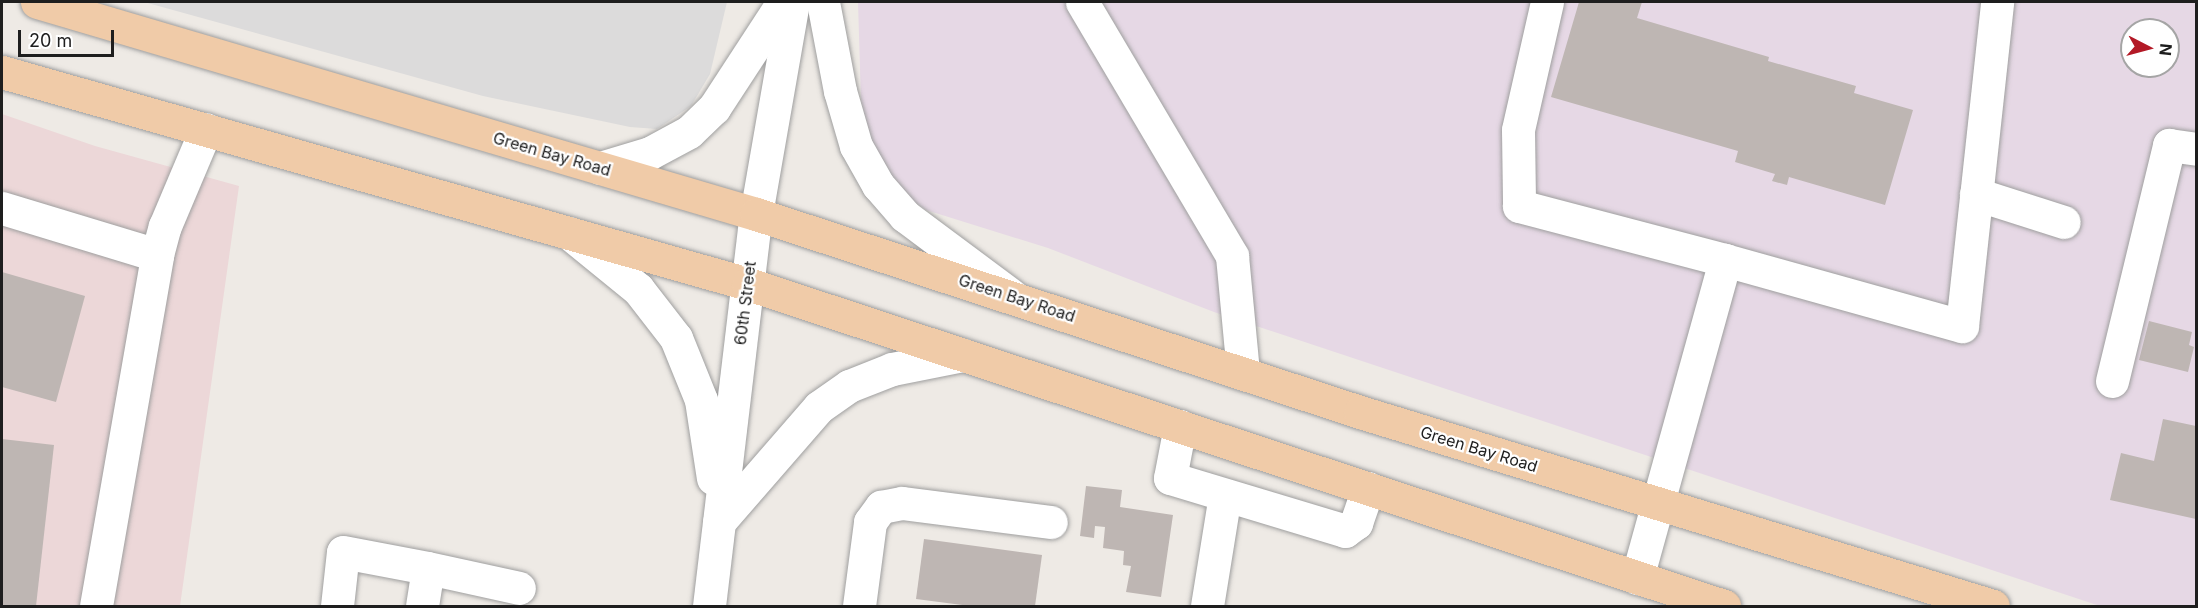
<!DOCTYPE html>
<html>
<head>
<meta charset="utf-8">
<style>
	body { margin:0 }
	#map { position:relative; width:2198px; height:608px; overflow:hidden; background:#eeeae5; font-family:Inter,sans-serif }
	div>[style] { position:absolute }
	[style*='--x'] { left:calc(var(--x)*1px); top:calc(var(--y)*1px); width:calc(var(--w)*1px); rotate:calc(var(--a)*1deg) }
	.residential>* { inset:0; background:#dcdbdb }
	.commercial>* { inset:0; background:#ecd7d8 }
	.industrial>* { inset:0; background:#e6d8e5 }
	.building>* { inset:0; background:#beb6b3 }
	.roads { filter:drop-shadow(0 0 2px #9f9f9f) drop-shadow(0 0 2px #9f9f9f) }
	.minor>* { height:33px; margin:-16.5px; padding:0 16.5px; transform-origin:16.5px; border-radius:16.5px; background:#fff }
	.major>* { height:33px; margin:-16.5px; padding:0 16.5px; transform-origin:16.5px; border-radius:16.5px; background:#f0cba8 }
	span { translate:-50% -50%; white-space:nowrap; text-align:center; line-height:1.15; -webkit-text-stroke:4.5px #fff; paint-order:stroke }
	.street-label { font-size:16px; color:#1e1e1e }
	.frame { position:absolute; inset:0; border:3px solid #1e1e1e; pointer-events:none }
	.north { position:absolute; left:2120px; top:18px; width:60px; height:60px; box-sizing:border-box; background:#fff; border:2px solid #a5a5a5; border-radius:50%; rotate:96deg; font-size:16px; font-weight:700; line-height:24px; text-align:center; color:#1e1e1e }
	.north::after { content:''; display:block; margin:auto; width:21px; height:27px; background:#b31926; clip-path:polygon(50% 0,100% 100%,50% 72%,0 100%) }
	.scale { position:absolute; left:18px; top:30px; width:96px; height:27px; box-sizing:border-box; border:3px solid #1e1e1e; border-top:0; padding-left:8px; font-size:18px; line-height:21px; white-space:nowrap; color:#1e1e1e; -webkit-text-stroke:4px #fff; paint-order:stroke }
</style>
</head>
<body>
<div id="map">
	<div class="residential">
		<i style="clip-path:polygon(144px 2px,727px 2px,710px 74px,691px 106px,657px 129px,630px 127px,483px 96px)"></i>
	</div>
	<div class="commercial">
		<i style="clip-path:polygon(2px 114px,95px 146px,239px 186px,180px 606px,2px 606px)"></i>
	</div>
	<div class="industrial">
		<i style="clip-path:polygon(evenodd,858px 2px,2196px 2px,2196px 606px,2100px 606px,1214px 312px,1048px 248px,926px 210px,898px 191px,874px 152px,861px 101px,858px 2px,2132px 30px,2168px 30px,2168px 66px,2132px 66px,2132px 30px)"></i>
	</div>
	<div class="building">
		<i style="clip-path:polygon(1579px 2px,1642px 2px,1637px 18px,1769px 57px,1768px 61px,1856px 86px,1854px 93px,1913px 110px,1885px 205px,1789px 177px,1787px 185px,1772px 181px,1775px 174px,1735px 162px,1738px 151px,1551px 97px)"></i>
		<i style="clip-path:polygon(2px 272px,85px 296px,56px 402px,2px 387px)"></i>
		<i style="clip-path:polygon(2149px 321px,2192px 332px,2189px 345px,2194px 347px,2188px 372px,2139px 360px)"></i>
		<i style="clip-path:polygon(2163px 419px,2196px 426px,2196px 519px,2110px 500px,2121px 453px,2154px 461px)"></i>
		<i style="clip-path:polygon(2px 439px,54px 445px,36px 606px,2px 606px)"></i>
		<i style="clip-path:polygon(1086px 486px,1122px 490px,1120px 507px,1173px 515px,1161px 597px,1126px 592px,1131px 566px,1123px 565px,1124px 551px,1103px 548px,1105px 527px,1095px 526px,1094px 538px,1080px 536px)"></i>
		<i style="clip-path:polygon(924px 539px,1042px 555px,1035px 606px,970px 606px,916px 599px)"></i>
	</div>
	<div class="roads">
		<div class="minor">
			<i style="--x:823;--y:2;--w:91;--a:79.2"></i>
			<i style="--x:840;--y:91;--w:57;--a:73.8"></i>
			<i style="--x:856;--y:146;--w:45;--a:60.6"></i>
			<i style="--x:878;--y:185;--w:41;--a:48.9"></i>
			<i style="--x:905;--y:216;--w:132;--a:36.7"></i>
			<i style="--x:1082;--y:2;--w:295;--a:59.4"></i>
			<i style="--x:1232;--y:256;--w:118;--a:84.6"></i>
			<i style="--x:1547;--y:2;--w:131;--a:102.8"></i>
			<i style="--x:1518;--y:130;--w:76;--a:89.2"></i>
			<i style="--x:1519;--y:206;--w:213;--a:14.7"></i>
			<i style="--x:600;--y:168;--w:52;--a:-16.7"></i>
			<i style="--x:650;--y:153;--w:44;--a:-28.3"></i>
			<i style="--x:689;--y:132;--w:35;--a:-44"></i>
			<i style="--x:714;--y:108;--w:126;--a:-56.9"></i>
			<i style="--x:1976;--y:194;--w:92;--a:17.7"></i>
			<i style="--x:2;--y:208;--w:162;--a:16.9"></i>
			<i style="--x:569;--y:233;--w:89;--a:39.1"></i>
			<i style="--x:638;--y:289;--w:62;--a:52.2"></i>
			<i style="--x:676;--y:338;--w:67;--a:68"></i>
			<i style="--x:701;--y:400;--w:79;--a:81.3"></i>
			<i style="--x:2112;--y:381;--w:243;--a:-76.4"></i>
			<i style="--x:2169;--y:145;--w:27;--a:8"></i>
			<i style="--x:1180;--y:426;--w:53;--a:100.9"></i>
			<i style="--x:1170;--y:478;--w:183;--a:16.8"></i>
			<i style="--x:1345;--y:531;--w:14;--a:-36"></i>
			<i style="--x:1356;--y:523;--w:37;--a:-71"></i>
			<i style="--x:719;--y:522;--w:152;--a:-49"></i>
			<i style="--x:819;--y:407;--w:37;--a:-35"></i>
			<i style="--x:849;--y:386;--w:46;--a:-21.6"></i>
			<i style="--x:892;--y:369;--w:72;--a:-11.2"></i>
			<i style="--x:1637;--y:578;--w:330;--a:-74.5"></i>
			<i style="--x:1725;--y:260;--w:246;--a:15.6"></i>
			<i style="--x:1962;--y:326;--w:326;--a:-83.8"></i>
			<i style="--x:96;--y:606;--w:356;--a:-80.1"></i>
			<i style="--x:157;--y:255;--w:30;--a:-75"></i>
			<i style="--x:165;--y:226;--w:105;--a:-67.1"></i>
			<i style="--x:337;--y:606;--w:54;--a:-83.7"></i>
			<i style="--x:343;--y:552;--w:86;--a:10.7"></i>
			<i style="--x:422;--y:606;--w:38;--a:-81"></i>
			<i style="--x:428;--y:568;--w:93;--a:12.4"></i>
			<i style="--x:709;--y:606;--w:395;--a:-83.2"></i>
			<i style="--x:756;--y:214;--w:215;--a:-80.1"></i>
			<i style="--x:859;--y:606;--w:85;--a:-82.5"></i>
			<i style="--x:870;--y:522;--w:19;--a:-54"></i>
			<i style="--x:881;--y:507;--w:21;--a:-11"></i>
			<i style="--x:902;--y:503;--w:150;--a:7.3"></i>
			<i style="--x:1207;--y:606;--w:112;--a:-80.8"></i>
		</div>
		<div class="major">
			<i style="--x:37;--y:2;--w:750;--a:16.43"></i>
			<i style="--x:756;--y:214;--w:636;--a:18.15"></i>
			<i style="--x:1360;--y:412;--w:662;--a:17.04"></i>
			<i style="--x:2;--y:72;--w:776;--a:15.86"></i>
			<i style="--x:748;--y:284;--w:1028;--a:18.26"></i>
		</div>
	</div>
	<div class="street-label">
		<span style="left:552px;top:154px;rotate:16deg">Green Bay Road</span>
		<span style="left:1017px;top:298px;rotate:18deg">Green Bay Road</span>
		<span style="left:745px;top:303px;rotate:-83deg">60th Street</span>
		<span style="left:1479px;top:449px;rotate:17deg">Green Bay Road</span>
	</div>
	<div class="frame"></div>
	<div class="north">N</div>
	<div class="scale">20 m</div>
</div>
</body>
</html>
